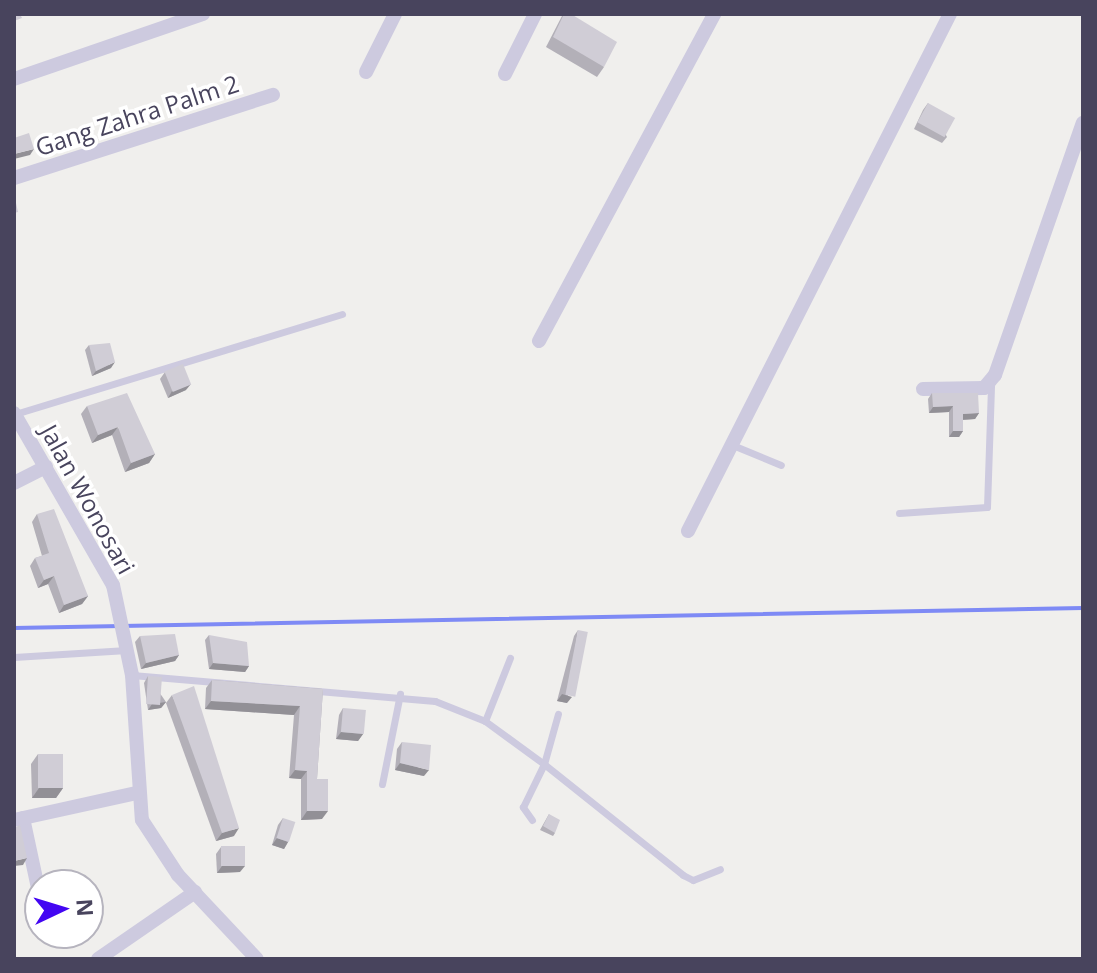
<!DOCTYPE html>
<html>
<head>
<meta charset="utf-8">
<style>
	body { margin:0 }
	#map { position:relative; width:1097px; height:973px; overflow:hidden; background:#f0efed; font-family:"Open Sans",sans-serif }
	div>[style] { position:absolute }
	[style*='--x'] { left:calc(var(--x)*1px); top:calc(var(--y)*1px); width:calc(var(--w)*1px); rotate:calc(var(--a)*1deg) }
	.stream>* { height:4px; margin:-2px; padding:0 2px; transform-origin:2px; border-radius:2px; background:#7e8af5 }
	.lane>* { height:7px; margin:-3.5px; padding:0 3.5px; transform-origin:3.5px; border-radius:3.5px; background:#cdcadf }
	.street>* { height:14px; margin:-7px; padding:0 7px; transform-origin:7px; border-radius:7px; background:#cdcadf }
	.wall>* { inset:0; background:#b3b0b8 }
	.shaded-wall>* { inset:0; background:#929096 }
	.building>* { inset:0; background:#d0cdd6; transform-origin:0 0 }
	span { translate:-50% -50%; white-space:nowrap; text-align:center; line-height:1.15; -webkit-text-stroke:7px #fff; paint-order:stroke }
	.street-label { font-size:24px; color:#48445d }
	.frame { position:absolute; inset:0; border:16px solid #48445d; pointer-events:none }
	.north { position:absolute; left:24px; top:869px; width:80px; height:80px; box-sizing:border-box; background:#fff; border:2px solid #b6b4be; border-radius:50%; rotate:86deg; font-size:22px; font-weight:700; line-height:32px; text-align:center; color:#48445d }
	.north::after { content:''; display:block; margin:auto; width:28px; height:36px; background:#4306f2; clip-path:polygon(50% 0,100% 100%,50% 72%,0 100%) }
</style>
</head>
<body>
<div id="map">
	<div class="stream">
		<i style="--x:14;--y:628;--w:1069;--a:-1.07"></i>
	</div>
	<div class="lane">
		<i style="--x:15;--y:414;--w:342;--a:-17"></i>
		<i style="--x:730;--y:444;--w:55;--a:22.4"></i>
		<i style="--x:899;--y:513;--w:88;--a:-3.9"></i>
		<i style="--x:987;--y:507;--w:123;--a:-88.1"></i>
		<i style="--x:14;--y:657;--w:113;--a:-3.5"></i>
		<i style="--x:132;--y:675;--w:304;--a:4.9"></i>
		<i style="--x:435;--y:701;--w:54;--a:21.8"></i>
		<i style="--x:485;--y:721;--w:73;--a:36.1"></i>
		<i style="--x:544;--y:764;--w:52;--a:-74.4"></i>
		<i style="--x:485;--y:721;--w:68;--a:-68.4"></i>
		<i style="--x:382;--y:784;--w:92;--a:-78.7"></i>
		<i style="--x:532;--y:820;--w:16;--a:-125"></i>
		<i style="--x:523;--y:807;--w:48;--a:-64"></i>
		<i style="--x:544;--y:764;--w:178;--a:38.6"></i>
		<i style="--x:683;--y:875;--w:11;--a:27"></i>
		<i style="--x:693;--y:880;--w:29;--a:-22"></i>
	</div>
	<div class="street">
		<i style="--x:366;--y:72;--w:65;--a:-63.4"></i>
		<i style="--x:505;--y:74;--w:67;--a:-63.4"></i>
		<i style="--x:14;--y:79;--w:200;--a:-19"></i>
		<i style="--x:14;--y:178;--w:272;--a:-17.8"></i>
		<i style="--x:539;--y:341;--w:371;--a:-61.8"></i>
		<i style="--x:923;--y:389;--w:61;--a:-0.9"></i>
		<i style="--x:984;--y:388;--w:17;--a:-50"></i>
		<i style="--x:995;--y:375;--w:267;--a:-70.8"></i>
		<i style="--x:14;--y:413;--w:198;--a:60.1"></i>
		<i style="--x:113;--y:585;--w:92;--a:78.1"></i>
		<i style="--x:132;--y:675;--w:145;--a:86.1"></i>
		<i style="--x:142;--y:820;--w:66;--a:56.8"></i>
		<i style="--x:178;--y:875;--w:115;--a:46.8"></i>
		<i style="--x:14;--y:483;--w:36;--a:-27"></i>
		<i style="--x:688;--y:531;--w:580;--a:-63.13"></i>
		<i style="--x:23;--y:818;--w:81;--a:77.9"></i>
		<i style="--x:14;--y:820;--w:126;--a:-12.4"></i>
		<i style="--x:98;--y:959;--w:118;--a:-34.6"></i>
	</div>
	<div class="wall">
		<i style="clip-path:polygon(563px 14px,571px 14px,604px 67px,597px 77px,546px 47px)"></i>
		<i style="clip-path:polygon(928px 103px,947px 137px,942px 143px,914px 129px,923px 110px)"></i>
		<i style="clip-path:polygon(89px 345px,111px 368px,92px 376px,85px 350px)"></i>
		<i style="clip-path:polygon(165px 372px,186px 390px,168px 398px,160px 379px)"></i>
		<i style="clip-path:polygon(932px 393px,979px 413px,975px 419px,963px 420px,963px 431px,959px 437px,949px 437px,949px 412px,929px 413px,928px 399px)"></i>
		<i style="clip-path:polygon(87px 406px,155px 454px,149px 463px,125px 472px,112px 435px,92px 443px,81px 414px)"></i>
		<i style="clip-path:polygon(37px 514px,88px 596px,82px 604px,59px 613px,48px 584px,38px 588px,30px 566px,35px 558px,42px 556px,32px 522px)"></i>
		<i style="clip-path:polygon(578px 630px,567px 703px,557px 701px,574px 636px)"></i>
		<i style="clip-path:polygon(209px 635px,249px 666px,245px 672px,209px 669px,205px 640px)"></i>
		<i style="clip-path:polygon(140px 636px,179px 655px,175px 661px,141px 669px,135px 642px)"></i>
		<i style="clip-path:polygon(148px 676px,166px 702px,161px 708px,148px 710px,144px 683px)"></i>
		<i style="clip-path:polygon(212px 680px,323px 689px,317px 779px,322px 819px,301px 820px,301px 779px,289px 778px,294px 715px,205px 709px,206px 688px)"></i>
		<i style="clip-path:polygon(172px 695px,234px 836px,216px 841px,166px 703px)"></i>
		<i style="clip-path:polygon(343px 708px,363px 734px,358px 741px,336px 739px,339px 715px)"></i>
		<i style="clip-path:polygon(402px 742px,424px 776px,395px 770px,397px 749px)"></i>
		<i style="clip-path:polygon(38px 754px,63px 788px,56px 798px,32px 798px,31px 764px)"></i>
		<i style="clip-path:polygon(549px 814px,555px 833px,553px 836px,540px 830px)"></i>
		<i style="clip-path:polygon(283px 818px,288px 842px,284px 849px,272px 845px,278px 825px)"></i>
		<i style="clip-path:polygon(221px 847px,240px 872px,217px 873px,216px 854px)"></i>
	</div>
	<div class="shaded-wall">
		<i style="clip-path:polygon(34px 149px,30px 155px,14px 159px,14px 154px)"></i>
		<i style="clip-path:polygon(115px 362px,111px 368px,92px 376px,96px 371px)"></i>
		<i style="clip-path:polygon(191px 384px,186px 390px,168px 398px,172px 391px)"></i>
		<i style="clip-path:polygon(953px 406px,949px 412px,929px 413px,933px 407px)"></i>
		<i style="clip-path:polygon(979px 413px,975px 419px,959px 420px,963px 414px)"></i>
		<i style="clip-path:polygon(118px 427px,112px 435px,92px 443px,98px 435px)"></i>
		<i style="clip-path:polygon(953px 431px,963px 431px,959px 437px,949px 437px)"></i>
		<i style="clip-path:polygon(155px 454px,149px 463px,125px 472px,131px 463px)"></i>
		<i style="clip-path:polygon(54px 576px,48px 584px,38px 588px,44px 580px)"></i>
		<i style="clip-path:polygon(88px 596px,82px 604px,59px 613px,64px 605px)"></i>
		<i style="clip-path:polygon(179px 655px,175px 661px,141px 669px,146px 663px)"></i>
		<i style="clip-path:polygon(213px 663px,249px 666px,245px 672px,209px 669px)"></i>
		<i style="clip-path:polygon(562px 694px,572px 697px,567px 703px,557px 701px)"></i>
		<i style="clip-path:polygon(211px 701px,300px 706px,294px 715px,205px 709px)"></i>
		<i style="clip-path:polygon(166px 702px,161px 708px,148px 710px,152px 704px)"></i>
		<i style="clip-path:polygon(341px 732px,363px 734px,358px 741px,336px 739px)"></i>
		<i style="clip-path:polygon(400px 763px,429px 770px,424px 776px,395px 770px)"></i>
		<i style="clip-path:polygon(295px 770px,307px 771px,301px 779px,289px 778px)"></i>
		<i style="clip-path:polygon(39px 788px,63px 788px,56px 798px,32px 798px)"></i>
		<i style="clip-path:polygon(307px 811px,328px 811px,322px 819px,301px 820px)"></i>
		<i style="clip-path:polygon(239px 828px,234px 836px,216px 841px,222px 833px)"></i>
		<i style="clip-path:polygon(277px 838px,288px 842px,284px 849px,272px 845px)"></i>
		<i style="clip-path:polygon(27px 858px,23px 865px,14px 866px,14px 861px)"></i>
		<i style="clip-path:polygon(222px 866px,245px 866px,240px 872px,217px 873px)"></i>
	</div>
	<div class="building">
		<i style="clip-path:polygon(14px 14px,20px 14px,22px 18px,14px 21px)"></i>
		<i style="clip-path:polygon(564px 14px,571px 14px,617px 42px,604px 67px,553px 37px)"></i>
		<i style="left:928px;top:103px;width:31px;height:22px;rotate:29deg"></i>
		<i style="clip-path:polygon(29px 133px,34px 149px,14px 154px,14px 138px)"></i>
		<i style="clip-path:polygon(14px 194px,18px 212px,14px 213px)"></i>
		<i style="clip-path:polygon(110px 343px,115px 362px,96px 371px,89px 345px)"></i>
		<i style="left:183px;top:364px;width:22px;height:20px;rotate:68deg"></i>
		<i style="clip-path:polygon(127px 393px,155px 454px,131px 463px,118px 427px,98px 435px,87px 406px)"></i>
		<i style="clip-path:polygon(932px 393px,978px 393px,979px 413px,963px 414px,963px 431px,953px 431px,953px 406px,933px 407px)"></i>
		<i style="clip-path:polygon(54px 509px,88px 596px,64px 605px,54px 576px,44px 580px,35px 558px,49px 553px,37px 514px)"></i>
		<i style="left:578px;top:630px;width:10px;height:66px;rotate:11deg"></i>
		<i style="clip-path:polygon(175px 634px,179px 655px,146px 663px,140px 636px)"></i>
		<i style="clip-path:polygon(209px 635px,247px 642px,249px 666px,213px 663px)"></i>
		<i style="left:148px;top:676px;width:14px;height:28px;rotate:4deg"></i>
		<i style="clip-path:polygon(212px 680px,323px 689px,317px 779px,328px 779px,328px 811px,307px 811px,307px 771px,295px 770px,300px 706px,211px 701px)"></i>
		<i style="clip-path:polygon(194px 686px,239px 828px,222px 833px,172px 695px)"></i>
		<i style="left:343px;top:708px;width:23px;height:24px;rotate:5deg"></i>
		<i style="clip-path:polygon(402px 742px,431px 745px,429px 770px,400px 763px)"></i>
		<i style="left:38px;top:754px;width:25px;height:34px"></i>
		<i style="clip-path:polygon(549px 814px,560px 820px,555px 833px,543px 826px)"></i>
		<i style="left:283px;top:818px;width:13px;height:21px;rotate:18deg"></i>
		<i style="clip-path:polygon(20px 825px,27px 858px,14px 861px,14px 828px)"></i>
		<i style="left:245px;top:846px;width:20px;height:24px;rotate:90deg"></i>
	</div>
	<div class="street-label">
		<span style="left:137px;top:115px;rotate:-18deg">Gang Zahra Palm 2</span>
		<span style="left:88px;top:499px;rotate:61deg">Jalan Wonosari</span>
	</div>
	<div class="frame"></div>
	<div class="north">N</div>
</div>
</body>
</html>
